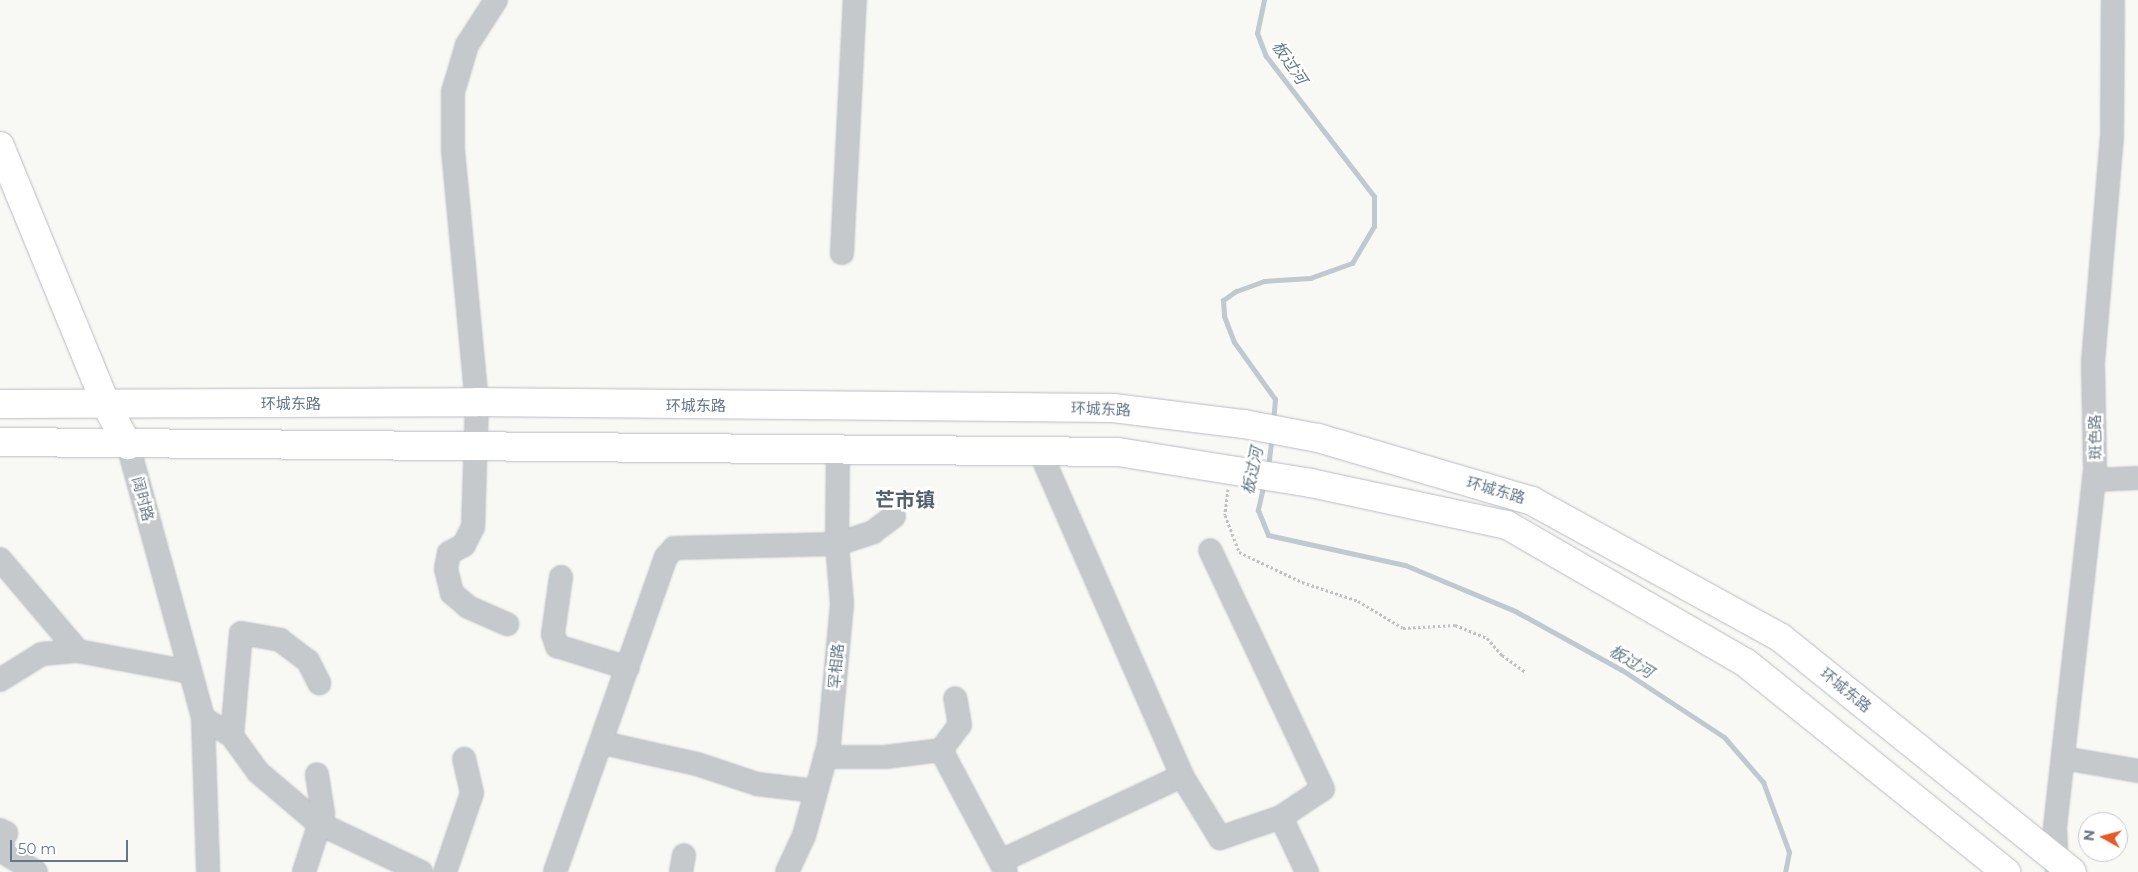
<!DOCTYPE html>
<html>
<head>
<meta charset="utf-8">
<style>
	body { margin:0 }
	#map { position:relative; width:2138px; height:872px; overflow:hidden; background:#f8f8f5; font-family:Montserrat,"Noto Sans SC",sans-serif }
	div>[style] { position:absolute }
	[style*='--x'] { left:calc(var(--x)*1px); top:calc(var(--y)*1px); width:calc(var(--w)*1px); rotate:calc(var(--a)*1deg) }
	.stream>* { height:5px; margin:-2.5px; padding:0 2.5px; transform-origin:2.5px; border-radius:2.5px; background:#c0c9cf }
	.path>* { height:3px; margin-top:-1.5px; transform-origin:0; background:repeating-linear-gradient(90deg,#bfc1c3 0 2.5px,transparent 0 5px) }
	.roads { filter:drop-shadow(0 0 1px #b8bcc0) drop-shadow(0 0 1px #b8bcc0) }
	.minor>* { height:22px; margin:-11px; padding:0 11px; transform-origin:11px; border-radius:11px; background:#c5c9cc }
	.major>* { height:28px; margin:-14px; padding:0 14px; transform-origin:14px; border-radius:14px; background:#fff }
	span { translate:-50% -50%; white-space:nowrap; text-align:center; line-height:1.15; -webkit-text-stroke:5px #fff; paint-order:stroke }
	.street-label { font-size:15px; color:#667787 }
	.water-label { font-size:16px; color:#627883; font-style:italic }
	.district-label { font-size:20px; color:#54606b; font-weight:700 }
	.north { position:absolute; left:2078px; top:812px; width:50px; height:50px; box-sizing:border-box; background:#fff; border:1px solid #c2c9cf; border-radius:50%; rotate:277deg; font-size:14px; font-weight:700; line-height:20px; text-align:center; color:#667787 }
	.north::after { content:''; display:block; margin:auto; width:18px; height:22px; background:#e85925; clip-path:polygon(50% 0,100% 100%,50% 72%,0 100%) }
	.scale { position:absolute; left:10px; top:840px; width:118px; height:22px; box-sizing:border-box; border:2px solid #667787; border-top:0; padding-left:6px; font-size:15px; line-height:18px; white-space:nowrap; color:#667787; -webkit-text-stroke:4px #fff; paint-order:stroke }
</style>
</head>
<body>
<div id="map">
	<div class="stream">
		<i style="--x:1264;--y:0;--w:34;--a:102"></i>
		<i style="--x:1257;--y:33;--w:25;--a:69"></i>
		<i style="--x:1266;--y:56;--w:177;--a:52.4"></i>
		<i style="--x:1374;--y:196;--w:30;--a:90"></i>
		<i style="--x:1374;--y:226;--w:43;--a:120.7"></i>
		<i style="--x:1352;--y:263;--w:45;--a:160.3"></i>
		<i style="--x:1310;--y:278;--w:46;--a:176.3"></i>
		<i style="--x:1264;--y:281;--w:30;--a:160"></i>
		<i style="--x:1236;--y:291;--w:16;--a:145"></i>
		<i style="--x:1223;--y:300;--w:16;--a:86"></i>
		<i style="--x:1224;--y:316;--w:28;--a:69"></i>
		<i style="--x:1234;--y:342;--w:70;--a:54.3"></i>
		<i style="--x:1275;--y:399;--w:21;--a:95"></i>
		<i style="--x:1268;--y:467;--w:31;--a:-83"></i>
		<i style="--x:1264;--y:483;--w:28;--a:103"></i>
		<i style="--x:1258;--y:510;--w:27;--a:68"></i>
		<i style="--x:1268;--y:535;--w:140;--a:12.4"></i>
		<i style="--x:1405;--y:565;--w:119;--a:22.7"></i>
		<i style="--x:1515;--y:611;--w:122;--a:28.9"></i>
		<i style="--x:1622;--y:670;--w:122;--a:33.3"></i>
		<i style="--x:1724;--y:737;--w:60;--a:49.1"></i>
		<i style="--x:1763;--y:782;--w:75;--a:69.6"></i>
		<i style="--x:1789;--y:852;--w:20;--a:101"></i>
	</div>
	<div class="path">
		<i style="--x:1228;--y:489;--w:26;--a:97"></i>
		<i style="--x:1225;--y:515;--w:40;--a:69"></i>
		<i style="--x:1239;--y:552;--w:70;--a:25.5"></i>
		<i style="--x:1302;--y:582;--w:59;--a:18.7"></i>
		<i style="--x:1358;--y:601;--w:52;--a:31"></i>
		<i style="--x:1403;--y:628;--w:52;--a:-3.3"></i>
		<i style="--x:1455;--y:625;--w:35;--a:22"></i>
		<i style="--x:1487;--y:638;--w:23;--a:49"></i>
		<i style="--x:1502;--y:655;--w:29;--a:36"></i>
	</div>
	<div class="roads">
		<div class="minor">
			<i style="--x:496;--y:0;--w:54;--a:122.8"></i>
			<i style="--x:467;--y:45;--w:49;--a:106.6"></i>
			<i style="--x:453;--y:92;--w:58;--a:90"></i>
			<i style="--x:453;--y:150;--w:253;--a:84.6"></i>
			<i style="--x:477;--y:402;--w:125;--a:91.8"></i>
			<i style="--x:473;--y:527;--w:20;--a:117"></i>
			<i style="--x:464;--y:545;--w:17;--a:152"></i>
			<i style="--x:449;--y:553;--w:16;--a:101"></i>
			<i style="--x:446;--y:569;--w:25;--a:76"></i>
			<i style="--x:452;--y:593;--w:21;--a:41"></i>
			<i style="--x:468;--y:607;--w:43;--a:23.6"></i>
			<i style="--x:842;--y:253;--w:253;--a:-87.1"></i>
			<i style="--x:128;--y:445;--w:283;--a:74.6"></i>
			<i style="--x:203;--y:718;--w:154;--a:88.1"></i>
			<i style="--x:1040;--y:452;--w:354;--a:66.3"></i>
			<i style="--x:1182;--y:776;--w:73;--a:58.5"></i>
			<i style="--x:1220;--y:838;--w:65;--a:-19"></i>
			<i style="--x:1281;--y:817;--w:50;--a:-33.7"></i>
			<i style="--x:1323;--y:789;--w:264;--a:-115.3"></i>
			<i style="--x:2094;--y:480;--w:44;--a:-2.6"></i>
			<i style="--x:0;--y:559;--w:121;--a:49.7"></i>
			<i style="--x:561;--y:577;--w:58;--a:98"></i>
			<i style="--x:553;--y:634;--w:13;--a:72"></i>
			<i style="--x:557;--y:646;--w:74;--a:17.2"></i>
			<i style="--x:0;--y:680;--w:49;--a:-31.8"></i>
			<i style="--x:42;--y:654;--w:36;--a:-5"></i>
			<i style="--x:78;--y:651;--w:114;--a:10.6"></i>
			<i style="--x:203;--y:718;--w:34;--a:32"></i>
			<i style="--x:232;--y:736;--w:44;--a:54.2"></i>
			<i style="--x:258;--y:772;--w:79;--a:40.4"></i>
			<i style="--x:318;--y:823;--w:114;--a:25.4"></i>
			<i style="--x:232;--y:736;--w:103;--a:-85"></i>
			<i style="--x:241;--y:633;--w:40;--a:10"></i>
			<i style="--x:280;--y:640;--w:35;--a:37"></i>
			<i style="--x:308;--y:661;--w:25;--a:63"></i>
			<i style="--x:603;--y:743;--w:96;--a:12.6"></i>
			<i style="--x:697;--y:764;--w:63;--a:18.4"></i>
			<i style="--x:757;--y:784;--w:59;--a:6.8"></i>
			<i style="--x:941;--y:750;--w:31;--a:-53"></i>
			<i style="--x:960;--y:725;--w:27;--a:-100"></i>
			<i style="--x:825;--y:757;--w:60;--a:0"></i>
			<i style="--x:885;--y:757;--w:56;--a:-7.1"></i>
			<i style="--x:941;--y:750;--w:138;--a:62"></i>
			<i style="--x:2063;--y:758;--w:76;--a:9.8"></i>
			<i style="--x:1281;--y:817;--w:61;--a:64.7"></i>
			<i style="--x:0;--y:830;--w:7;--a:27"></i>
			<i style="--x:6;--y:833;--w:14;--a:115"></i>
			<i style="--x:0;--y:850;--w:42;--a:31.4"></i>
			<i style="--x:1001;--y:861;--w:200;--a:-25.2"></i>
			<i style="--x:2057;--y:871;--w:44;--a:-92.6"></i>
			<i style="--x:2055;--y:827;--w:361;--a:-83.6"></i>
			<i style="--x:2095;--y:468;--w:106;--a:-91.1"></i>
			<i style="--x:2093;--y:362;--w:228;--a:-85.2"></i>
			<i style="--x:2112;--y:135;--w:135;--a:-89.6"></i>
			<i style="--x:304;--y:872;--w:62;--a:-72.1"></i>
			<i style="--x:323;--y:813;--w:39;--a:-99"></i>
			<i style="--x:445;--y:872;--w:83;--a:-71.1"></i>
			<i style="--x:472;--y:793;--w:35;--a:-103"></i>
			<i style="--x:555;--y:872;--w:334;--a:-70.6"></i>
			<i style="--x:666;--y:557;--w:12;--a:-48"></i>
			<i style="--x:674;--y:548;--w:163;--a:-1.4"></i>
			<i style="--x:837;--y:544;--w:38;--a:-18"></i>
			<i style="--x:873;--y:532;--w:26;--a:-37"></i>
			<i style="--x:681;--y:872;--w:17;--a:-80"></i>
			<i style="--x:787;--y:872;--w:40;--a:-65"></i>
			<i style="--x:804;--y:836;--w:95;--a:-74.8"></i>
			<i style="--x:829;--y:744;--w:141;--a:-84.7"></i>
			<i style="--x:842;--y:604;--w:60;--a:-94.8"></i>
			<i style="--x:837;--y:544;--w:92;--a:-89.4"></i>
		</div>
		<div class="major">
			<i style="--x:0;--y:146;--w:280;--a:67.7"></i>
			<i style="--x:106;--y:405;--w:46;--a:61.2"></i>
			<i style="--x:0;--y:404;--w:477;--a:-0.2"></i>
			<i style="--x:477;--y:402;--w:636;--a:0.54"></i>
			<i style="--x:1113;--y:408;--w:132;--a:7"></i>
			<i style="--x:1244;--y:424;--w:75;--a:10.7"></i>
			<i style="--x:1318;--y:438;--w:223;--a:16.4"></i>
			<i style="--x:1532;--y:501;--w:284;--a:28.8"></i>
			<i style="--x:1781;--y:638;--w:373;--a:38.8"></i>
			<i style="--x:0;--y:442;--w:1118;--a:0.51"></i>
			<i style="--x:1118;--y:452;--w:195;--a:9.1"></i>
			<i style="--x:1311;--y:483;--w:200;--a:12.1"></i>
			<i style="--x:1507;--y:525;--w:276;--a:30"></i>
			<i style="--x:1746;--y:663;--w:334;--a:38.8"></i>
		</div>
	</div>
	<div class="street-label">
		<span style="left:291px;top:404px">环城东路</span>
		<span style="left:696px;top:406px">环城东路</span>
		<span style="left:1101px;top:409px;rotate:2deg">环城东路</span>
		<span style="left:2095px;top:437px;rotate:-91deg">斑色路</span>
		<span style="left:1496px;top:490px;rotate:16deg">环城东路</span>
		<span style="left:143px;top:499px;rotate:75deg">阔时路</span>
		<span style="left:836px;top:666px;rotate:-85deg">罕相路</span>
		<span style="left:1846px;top:690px;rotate:39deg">环城东路</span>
	</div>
	<div class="water-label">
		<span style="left:1289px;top:63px;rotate:56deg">板过河</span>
		<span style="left:1253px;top:471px;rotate:-78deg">板过河</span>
		<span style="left:1631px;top:662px;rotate:31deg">板过河</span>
	</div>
	<div class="district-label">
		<span style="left:905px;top:500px">芒市镇</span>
	</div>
	<div class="north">N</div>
	<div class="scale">50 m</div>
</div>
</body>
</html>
